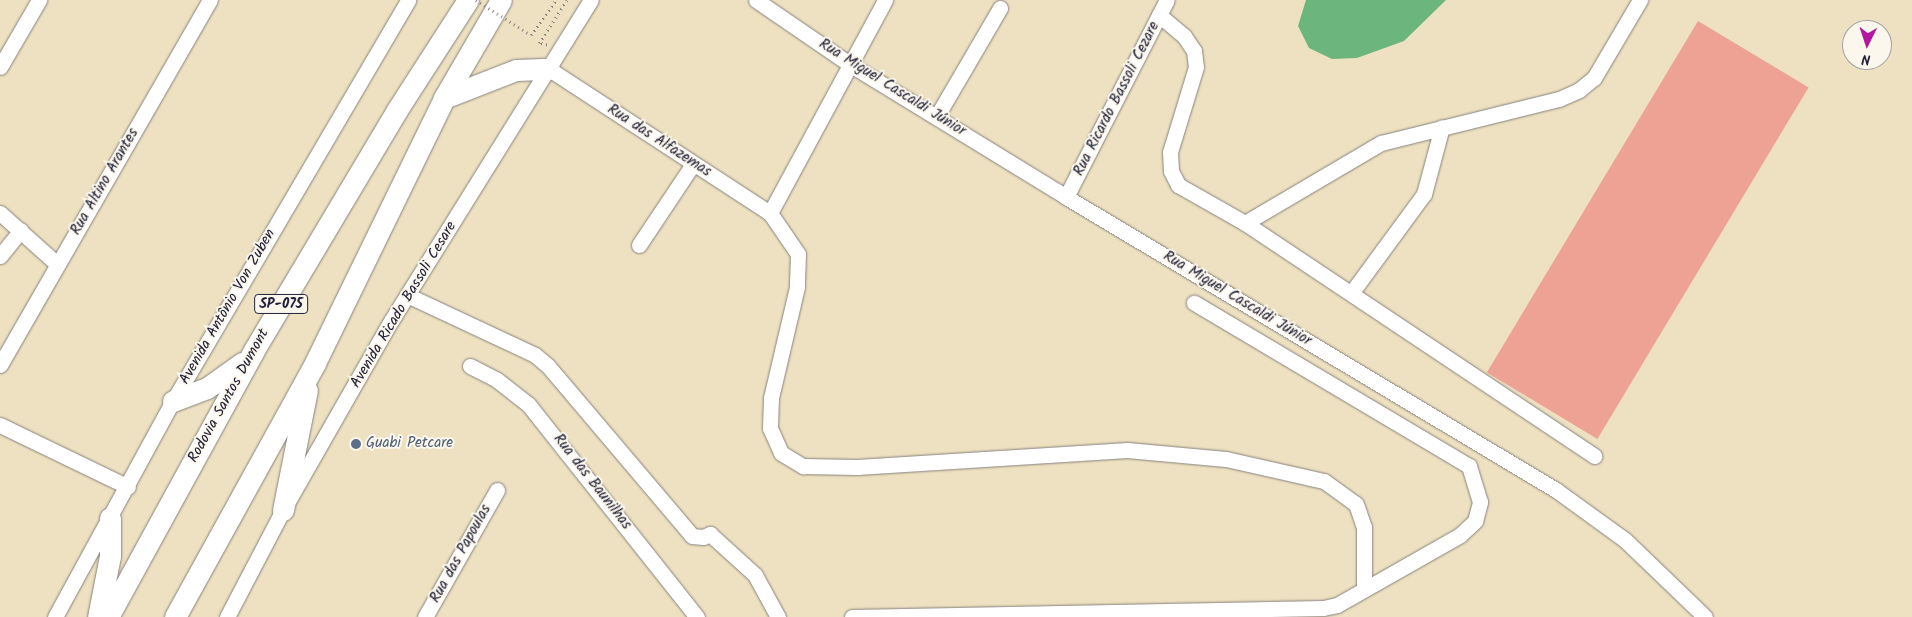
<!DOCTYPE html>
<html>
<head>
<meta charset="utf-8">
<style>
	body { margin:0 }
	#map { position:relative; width:1912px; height:617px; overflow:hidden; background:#ede1c1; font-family:Kalam,sans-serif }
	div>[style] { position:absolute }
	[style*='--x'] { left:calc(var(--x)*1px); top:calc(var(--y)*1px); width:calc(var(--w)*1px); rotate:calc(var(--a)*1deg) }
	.forest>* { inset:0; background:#6cb67d }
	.building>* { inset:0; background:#eea294; transform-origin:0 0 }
	.path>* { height:2.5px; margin-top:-1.25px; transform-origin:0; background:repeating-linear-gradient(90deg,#88827e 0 1px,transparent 0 5px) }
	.roads { filter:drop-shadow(0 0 1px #88827e) drop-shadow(0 0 1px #88827e) }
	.minor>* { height:15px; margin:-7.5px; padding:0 7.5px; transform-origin:7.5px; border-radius:7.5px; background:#fff }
	.highway>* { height:21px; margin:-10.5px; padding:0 10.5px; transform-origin:10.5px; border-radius:10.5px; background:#fff }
	.path-bridge>* { height:2.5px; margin-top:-1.25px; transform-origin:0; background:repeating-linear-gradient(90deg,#88827e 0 1px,transparent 0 5px) }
	.dots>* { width:14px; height:14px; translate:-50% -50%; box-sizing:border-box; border:2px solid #fbf7ec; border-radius:50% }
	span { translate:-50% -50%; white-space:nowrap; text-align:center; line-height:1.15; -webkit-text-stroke:4px #fbf7ec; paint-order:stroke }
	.shield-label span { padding:1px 4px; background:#fbf7ec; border:1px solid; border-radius:4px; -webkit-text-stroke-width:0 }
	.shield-label { font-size:14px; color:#22223b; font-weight:700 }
	.street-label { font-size:15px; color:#22223b }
	.service-label { font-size:15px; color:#4e5e75 }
	.left { translate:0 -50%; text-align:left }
	.north { position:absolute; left:1842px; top:20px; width:50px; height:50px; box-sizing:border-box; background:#fbf7ec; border:1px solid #a4a2a5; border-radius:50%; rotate:184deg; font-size:14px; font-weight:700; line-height:20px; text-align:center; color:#22223b }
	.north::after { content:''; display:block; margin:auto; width:18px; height:22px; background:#b5179e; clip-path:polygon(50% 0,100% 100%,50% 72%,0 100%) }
</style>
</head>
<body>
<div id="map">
	<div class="forest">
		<i style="clip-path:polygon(1306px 0,1446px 0,1404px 41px,1357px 58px,1332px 59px,1309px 48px,1298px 26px)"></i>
	</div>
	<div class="building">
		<i style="left:1698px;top:21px;width:129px;height:410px;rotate:31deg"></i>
	</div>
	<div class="path">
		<i style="--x:531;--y:35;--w:43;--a:-54.5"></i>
		<i style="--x:547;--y:45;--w:8;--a:-166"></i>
		<i style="--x:539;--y:43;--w:51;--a:-56.9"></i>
	</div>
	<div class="roads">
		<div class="minor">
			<i style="--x:756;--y:0;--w:115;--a:34.4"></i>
			<i style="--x:851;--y:65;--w:252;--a:31.5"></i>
			<i style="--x:1066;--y:197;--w:571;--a:30.88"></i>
			<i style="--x:1556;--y:490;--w:85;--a:35.9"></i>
			<i style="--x:1625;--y:540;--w:111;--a:43.9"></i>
			<i style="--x:1159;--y:15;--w:33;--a:40"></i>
			<i style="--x:1184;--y:36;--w:18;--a:56"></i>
			<i style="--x:1194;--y:51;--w:16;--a:83"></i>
			<i style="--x:1196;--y:67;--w:89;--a:107"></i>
			<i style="--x:1170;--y:152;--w:19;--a:87"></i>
			<i style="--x:1171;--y:171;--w:16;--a:63"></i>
			<i style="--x:1178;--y:185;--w:77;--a:29.6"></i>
			<i style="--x:1245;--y:223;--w:158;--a:-30.5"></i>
			<i style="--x:1381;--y:143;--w:183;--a:-13.9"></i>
			<i style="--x:1559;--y:99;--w:22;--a:-24"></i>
			<i style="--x:1579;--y:90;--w:19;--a:-39"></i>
			<i style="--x:1594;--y:78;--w:91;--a:-59.5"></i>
			<i style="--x:0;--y:67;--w:78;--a:-59.8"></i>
			<i style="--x:549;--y:69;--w:264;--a:33.1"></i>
			<i style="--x:770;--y:213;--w:50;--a:55.7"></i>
			<i style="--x:798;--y:254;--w:33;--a:92"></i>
			<i style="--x:797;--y:287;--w:114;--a:103.2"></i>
			<i style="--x:771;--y:398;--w:30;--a:92"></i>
			<i style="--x:770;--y:428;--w:27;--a:66"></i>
			<i style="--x:781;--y:453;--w:26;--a:31"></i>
			<i style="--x:803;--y:466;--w:54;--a:1.1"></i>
			<i style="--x:857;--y:467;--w:271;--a:-3.6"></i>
			<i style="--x:1127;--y:450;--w:99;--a:5.2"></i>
			<i style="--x:1226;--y:459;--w:100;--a:12.7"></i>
			<i style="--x:1324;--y:481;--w:39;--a:36"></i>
			<i style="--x:1356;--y:504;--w:24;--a:71"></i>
			<i style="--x:1364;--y:527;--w:62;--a:90"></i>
			<i style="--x:937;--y:116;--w:125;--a:-59.7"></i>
			<i style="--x:1066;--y:197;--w:221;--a:-62.9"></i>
			<i style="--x:0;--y:213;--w:76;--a:41.8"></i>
			<i style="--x:770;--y:213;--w:242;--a:-61.6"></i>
			<i style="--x:1245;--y:223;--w:420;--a:33.7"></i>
			<i style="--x:639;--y:245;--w:97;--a:-56.3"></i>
			<i style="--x:0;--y:256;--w:33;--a:-51"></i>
			<i style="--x:1352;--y:292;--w:122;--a:-53.7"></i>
			<i style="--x:1424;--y:194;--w:69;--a:-75"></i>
			<i style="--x:407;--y:295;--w:141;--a:25.1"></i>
			<i style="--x:535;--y:355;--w:17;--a:40"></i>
			<i style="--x:548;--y:366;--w:223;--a:49.7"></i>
			<i style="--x:692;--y:536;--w:11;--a:5"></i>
			<i style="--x:703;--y:537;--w:8;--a:-23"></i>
			<i style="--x:710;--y:534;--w:61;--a:42.3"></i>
			<i style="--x:755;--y:575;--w:48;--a:61.3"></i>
			<i style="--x:0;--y:365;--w:421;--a:-60.1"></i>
			<i style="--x:470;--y:366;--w:30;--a:27"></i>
			<i style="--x:497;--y:380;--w:39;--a:38"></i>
			<i style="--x:528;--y:404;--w:272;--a:51.6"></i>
			<i style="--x:0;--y:425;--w:142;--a:25.8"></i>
			<i style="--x:55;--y:617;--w:246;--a:-61.4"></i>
			<i style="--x:173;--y:401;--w:465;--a:-59.6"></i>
			<i style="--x:227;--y:617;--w:121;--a:-62.4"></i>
			<i style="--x:283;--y:510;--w:218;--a:-60.3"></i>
			<i style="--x:391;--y:321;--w:378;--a:-58.1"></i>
			<i style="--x:425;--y:617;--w:146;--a:-60.4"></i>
			<i style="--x:852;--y:617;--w:471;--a:-1.1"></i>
			<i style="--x:1323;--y:608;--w:14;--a:-12"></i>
			<i style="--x:1337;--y:605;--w:142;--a:-29.6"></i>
			<i style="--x:1460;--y:535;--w:21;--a:-43"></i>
			<i style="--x:1475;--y:521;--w:20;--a:-75"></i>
			<i style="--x:1480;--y:502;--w:38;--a:-107"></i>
			<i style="--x:1469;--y:466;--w:320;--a:-149.3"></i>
		</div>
		<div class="highway">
			<i style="--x:444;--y:98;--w:77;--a:-21.3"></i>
			<i style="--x:516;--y:70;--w:33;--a:-2"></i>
			<i style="--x:173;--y:401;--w:36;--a:-21"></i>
			<i style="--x:207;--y:388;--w:43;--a:-35.5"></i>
			<i style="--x:283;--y:510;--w:122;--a:-78.7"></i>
			<i style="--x:98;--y:617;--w:62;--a:-78.9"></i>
			<i style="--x:110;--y:556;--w:38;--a:-90"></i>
			<i style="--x:108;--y:617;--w:304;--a:-61.3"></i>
			<i style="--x:254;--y:350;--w:279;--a:-59.2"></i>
			<i style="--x:397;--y:110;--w:131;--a:-57.2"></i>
			<i style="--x:175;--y:617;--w:290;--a:-61.1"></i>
			<i style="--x:315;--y:363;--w:295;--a:-64"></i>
			<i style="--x:444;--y:98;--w:113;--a:-59.8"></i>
		</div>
	</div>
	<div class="path-bridge">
		<i style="--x:476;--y:0;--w:65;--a:32.5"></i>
	</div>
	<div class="dots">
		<i style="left:356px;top:444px;background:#5c6f8a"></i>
	</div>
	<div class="shield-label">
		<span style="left:281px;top:304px">SP-075</span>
	</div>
	<div class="street-label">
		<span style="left:892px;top:88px;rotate:32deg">Rua Miguel Cascaldi Júnior</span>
		<span style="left:1117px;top:99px;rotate:-63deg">Rua Ricardo Bassoli Cezare</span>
		<span style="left:659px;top:141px;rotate:33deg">Rua das Alfazemas</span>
		<span style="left:105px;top:182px;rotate:-60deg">Rua Altino Arantes</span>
		<span style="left:1237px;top:299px;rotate:31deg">Rua Miguel Cascaldi Júnior</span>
		<span style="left:404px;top:305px;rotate:-59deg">Avenida Ricado Bassoli Cesare</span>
		<span style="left:228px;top:307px;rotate:-60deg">Avenida Antônio Von Zuben</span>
		<span style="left:229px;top:396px;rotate:-61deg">Rodovia Santos Dumont</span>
		<span style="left:592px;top:482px;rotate:52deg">Rua das Baunilhas</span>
		<span style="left:461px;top:554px;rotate:-61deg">Rua das Papoulas</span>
	</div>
	<div class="service-label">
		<span class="left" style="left:366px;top:444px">Guabi Petcare</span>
	</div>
	<div class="north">N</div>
</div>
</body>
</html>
